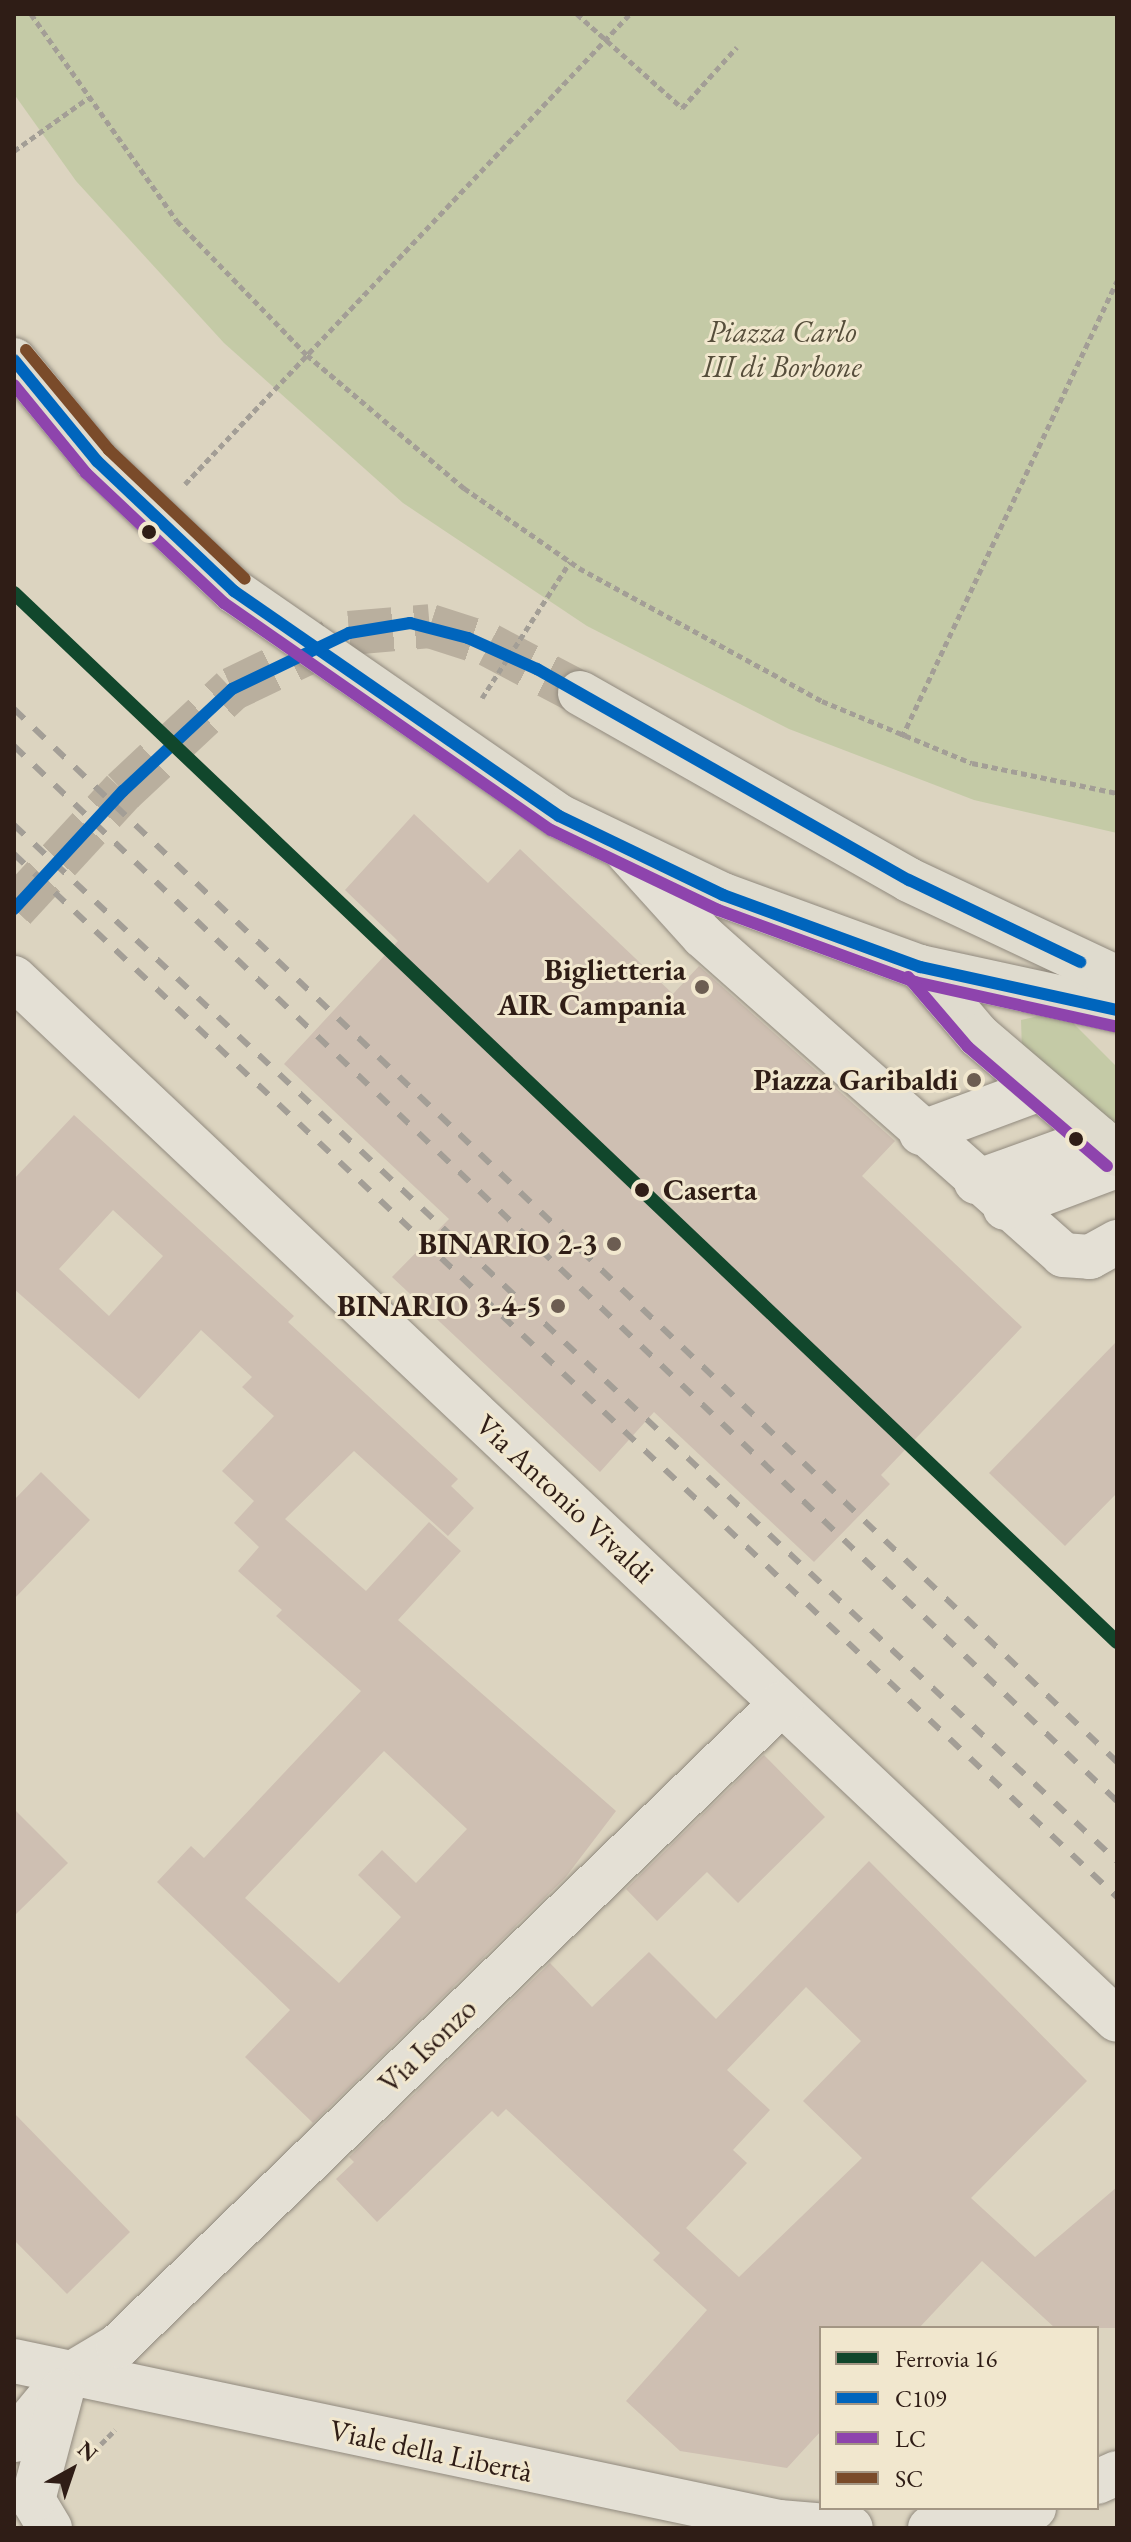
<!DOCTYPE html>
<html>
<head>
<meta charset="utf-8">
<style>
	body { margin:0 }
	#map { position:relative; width:1131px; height:2542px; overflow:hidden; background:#dcd4c0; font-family:"EB Garamond",serif }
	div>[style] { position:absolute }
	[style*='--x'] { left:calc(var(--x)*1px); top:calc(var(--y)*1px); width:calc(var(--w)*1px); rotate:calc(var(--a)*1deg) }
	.green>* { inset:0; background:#c4caa6 }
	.building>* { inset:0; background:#cebfb2 }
	.major-tunnel>* { height:44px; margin-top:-22px; transform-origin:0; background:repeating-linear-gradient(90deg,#b9af9e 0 44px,transparent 0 66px) }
	.path>* { height:5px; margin-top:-2.5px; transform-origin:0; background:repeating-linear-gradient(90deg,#a39e96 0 6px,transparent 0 10px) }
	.roads { filter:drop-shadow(0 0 2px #918a7e) drop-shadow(0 0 2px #918a7e) }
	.minor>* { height:44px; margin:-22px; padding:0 22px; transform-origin:22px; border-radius:22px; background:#e4e0d5 }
	.major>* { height:44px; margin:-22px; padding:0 22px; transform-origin:22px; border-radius:22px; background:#dfdbce }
	.rail>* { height:6px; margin-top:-3px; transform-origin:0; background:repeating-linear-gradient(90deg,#a39e96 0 14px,transparent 0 28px) }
	.bus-1>* { height:12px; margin:-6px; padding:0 6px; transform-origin:6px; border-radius:6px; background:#0065bd }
	.bus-2>* { height:12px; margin:-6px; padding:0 6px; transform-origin:6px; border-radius:6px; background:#8e44ad }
	.bus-3>* { height:12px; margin:-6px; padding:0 6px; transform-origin:6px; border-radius:6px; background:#7a4b2a }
	.rail-1>* { height:14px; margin:-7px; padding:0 7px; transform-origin:7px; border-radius:7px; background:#11472c }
	.dots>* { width:22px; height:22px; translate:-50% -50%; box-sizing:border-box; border:4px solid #f1e7ce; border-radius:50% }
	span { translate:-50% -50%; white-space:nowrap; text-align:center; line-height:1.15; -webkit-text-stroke:6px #f1e7ce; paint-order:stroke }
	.park-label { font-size:30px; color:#564e3b; font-style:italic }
	.poi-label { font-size:30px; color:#2f1d16; font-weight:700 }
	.right { translate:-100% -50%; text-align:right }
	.stop-label { font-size:30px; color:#2f1d16; font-weight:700 }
	.left { translate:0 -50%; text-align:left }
	.street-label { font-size:30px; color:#2f1d16 }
	.frame { position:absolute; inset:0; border:16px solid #2f1d16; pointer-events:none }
	.legend { position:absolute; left:819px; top:2326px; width:280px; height:184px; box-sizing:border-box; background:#f1e7ce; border:2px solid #a39684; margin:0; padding:10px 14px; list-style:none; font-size:24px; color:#2f1d16 }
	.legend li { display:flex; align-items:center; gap:16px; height:40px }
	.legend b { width:40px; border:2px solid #a39684 }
	.north { position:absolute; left:32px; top:2430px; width:80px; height:80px; -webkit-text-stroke:6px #f1e7ce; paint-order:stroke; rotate:40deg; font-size:22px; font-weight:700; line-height:32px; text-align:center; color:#2f1d16 }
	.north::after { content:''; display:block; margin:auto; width:28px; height:36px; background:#2f1d16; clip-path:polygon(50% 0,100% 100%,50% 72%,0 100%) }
</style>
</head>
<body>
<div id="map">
	<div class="green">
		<i style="clip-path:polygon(14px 14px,1117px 14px,1117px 833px,974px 800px,789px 729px,587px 626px,403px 503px,224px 343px,76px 181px,14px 94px)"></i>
		<i style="clip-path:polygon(1061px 1011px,1117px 1067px,1117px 1131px,1022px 1051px,1021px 1020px)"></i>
	</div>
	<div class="building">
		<i style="clip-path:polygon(414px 814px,488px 883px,520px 849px,673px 994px,699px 966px,895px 1141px,862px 1176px,1022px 1327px,881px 1475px,890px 1484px,814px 1562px,654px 1412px,600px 1472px,392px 1277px,449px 1219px,284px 1064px,398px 941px,345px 890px)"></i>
		<i style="clip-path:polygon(evenodd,74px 1115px,294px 1316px,288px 1322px,458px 1479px,451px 1486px,474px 1508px,448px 1536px,354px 1451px,285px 1519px,366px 1591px,429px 1522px,461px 1551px,398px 1620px,616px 1811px,565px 1878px,313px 2123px,245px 2057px,290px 2010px,157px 1882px,191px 1846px,204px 1858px,361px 1691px,276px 1616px,282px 1610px,238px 1571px,259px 1547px,234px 1523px,254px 1501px,222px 1471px,274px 1416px,242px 1387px,252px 1377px,201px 1330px,139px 1399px,14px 1289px,14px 1179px,74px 1115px,113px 1210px,163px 1256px,109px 1316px,59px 1269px,113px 1210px,74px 1115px,384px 1751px,467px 1829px,416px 1883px,382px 1850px,358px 1875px,401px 1917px,339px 1983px,245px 1898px,384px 1751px)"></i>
		<i style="clip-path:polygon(1117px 1341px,1117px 1493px,1065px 1546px,989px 1473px)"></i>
		<i style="clip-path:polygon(41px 1472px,90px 1520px,14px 1599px,14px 1500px)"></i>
		<i style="clip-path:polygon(764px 1755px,825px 1817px,738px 1903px,707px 1872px,657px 1921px,626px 1889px)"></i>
		<i style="clip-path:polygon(14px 1809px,68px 1863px,14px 1916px)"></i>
		<i style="clip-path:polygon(evenodd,869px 1861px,1087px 2081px,971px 2198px,1035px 2257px,1117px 2187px,1117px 2328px,1055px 2328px,982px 2261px,919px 2328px,821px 2328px,821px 2431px,787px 2468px,680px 2451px,626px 2401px,707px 2310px,653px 2260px,660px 2253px,506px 2109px,498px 2117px,492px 2111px,377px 2222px,336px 2179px,354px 2162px,349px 2157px,550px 1963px,592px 2007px,649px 1952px,716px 2019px,869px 1861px,806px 1987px,861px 2041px,803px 2101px,862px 2158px,739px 2277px,686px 2228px,747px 2163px,733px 2150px,770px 2110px,727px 2070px,806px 1987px)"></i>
		<i style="clip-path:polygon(14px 2113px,130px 2232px,67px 2294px,14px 2240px)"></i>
	</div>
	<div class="major-tunnel">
		<i style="--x:14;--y:909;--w:161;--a:-47.3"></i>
		<i style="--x:123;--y:791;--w:149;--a:-43.1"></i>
		<i style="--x:232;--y:689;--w:130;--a:-25.6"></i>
		<i style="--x:349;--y:633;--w:81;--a:-4.9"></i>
		<i style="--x:430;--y:626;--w:62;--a:17.9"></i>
		<i style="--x:489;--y:645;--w:103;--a:27.8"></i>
	</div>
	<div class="path">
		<i style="--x:31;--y:14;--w:253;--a:54.8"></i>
		<i style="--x:177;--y:221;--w:187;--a:45.9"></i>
		<i style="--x:307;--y:355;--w:206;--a:40.3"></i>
		<i style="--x:464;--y:488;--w:140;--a:34.8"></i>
		<i style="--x:579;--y:568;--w:277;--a:28.7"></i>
		<i style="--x:822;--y:701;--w:162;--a:22.5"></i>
		<i style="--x:972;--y:763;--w:148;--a:11.7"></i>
		<i style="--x:577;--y:14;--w:141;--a:41.8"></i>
		<i style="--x:682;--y:108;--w:82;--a:-48"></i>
		<i style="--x:14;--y:151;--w:91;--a:-35.6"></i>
		<i style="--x:185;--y:484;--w:647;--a:-46.57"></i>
		<i style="--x:482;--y:698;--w:162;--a:-57.1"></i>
		<i style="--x:902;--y:737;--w:504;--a:-64.76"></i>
		<i style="--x:94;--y:2451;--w:30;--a:-45"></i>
	</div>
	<div class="roads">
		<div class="minor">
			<i style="--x:628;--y:853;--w:112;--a:47.9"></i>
			<i style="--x:703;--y:936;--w:481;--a:41.5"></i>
			<i style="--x:1063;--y:1255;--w:27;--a:4"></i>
			<i style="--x:1090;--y:1257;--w:31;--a:-29"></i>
			<i style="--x:14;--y:978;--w:1517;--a:43.37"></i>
			<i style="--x:921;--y:1133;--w:127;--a:-20.3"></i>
			<i style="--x:976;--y:1182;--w:130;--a:-19.8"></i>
			<i style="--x:1005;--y:1208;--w:120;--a:-20.6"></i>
			<i style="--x:14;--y:2361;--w:782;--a:11.88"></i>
			<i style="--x:779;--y:2522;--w:72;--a:4.8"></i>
			<i style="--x:14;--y:2440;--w:82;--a:-50.5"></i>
			<i style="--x:66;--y:2377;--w:61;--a:-30.8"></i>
			<i style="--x:118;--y:2346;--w:923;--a:-44.08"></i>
			<i style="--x:1097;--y:2482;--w:22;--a:-24"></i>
			<i style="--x:50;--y:2528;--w:33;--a:-121"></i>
			<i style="--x:33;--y:2500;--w:113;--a:-75.1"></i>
			<i style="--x:930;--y:2528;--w:106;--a:-10.9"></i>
		</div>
		<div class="major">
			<i style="--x:14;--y:360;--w:131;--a:50.6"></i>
			<i style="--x:97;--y:461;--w:189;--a:43.5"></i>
			<i style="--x:234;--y:591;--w:395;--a:34.7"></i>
			<i style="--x:559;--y:816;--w:182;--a:25.7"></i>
			<i style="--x:723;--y:895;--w:210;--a:20.1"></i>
			<i style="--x:920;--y:967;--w:202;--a:12.3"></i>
			<i style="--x:580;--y:693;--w:378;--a:29.6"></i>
			<i style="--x:909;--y:880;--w:230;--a:25.2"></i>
			<i style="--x:920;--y:967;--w:91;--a:49.5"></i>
			<i style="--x:979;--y:1036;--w:182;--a:40.5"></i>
		</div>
	</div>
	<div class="rail">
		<i style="--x:14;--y:709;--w:1525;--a:43.67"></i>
		<i style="--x:14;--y:746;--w:1526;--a:43.73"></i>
		<i style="--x:14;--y:825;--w:1513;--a:43.21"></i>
		<i style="--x:14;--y:854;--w:1518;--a:43.4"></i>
	</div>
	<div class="bus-1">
		<i style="--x:14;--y:360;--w:131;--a:50.6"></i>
		<i style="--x:97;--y:461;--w:189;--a:43.5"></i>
		<i style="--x:234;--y:591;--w:395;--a:34.7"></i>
		<i style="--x:559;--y:816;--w:182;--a:25.7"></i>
		<i style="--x:723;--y:895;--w:210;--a:20.1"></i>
		<i style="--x:920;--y:967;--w:202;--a:12.3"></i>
		<i style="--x:14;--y:909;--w:161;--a:-47.3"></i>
		<i style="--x:123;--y:791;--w:149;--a:-43.1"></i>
		<i style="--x:232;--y:689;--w:130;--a:-25.6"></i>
		<i style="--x:349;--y:633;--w:62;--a:-9.3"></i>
		<i style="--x:410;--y:623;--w:60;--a:14.5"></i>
		<i style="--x:468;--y:638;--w:76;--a:24.2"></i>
		<i style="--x:537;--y:669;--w:428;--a:29.6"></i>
		<i style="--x:909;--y:880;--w:190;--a:25.6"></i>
	</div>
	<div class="bus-2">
		<i style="--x:14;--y:385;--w:114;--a:50.7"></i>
		<i style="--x:86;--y:473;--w:190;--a:43.3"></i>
		<i style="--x:224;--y:603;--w:398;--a:34.8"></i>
		<i style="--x:551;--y:830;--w:185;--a:25.6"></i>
		<i style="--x:718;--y:910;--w:210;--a:20.1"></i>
		<i style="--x:915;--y:982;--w:204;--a:12.5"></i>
		<i style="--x:908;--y:977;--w:92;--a:49.4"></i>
		<i style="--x:968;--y:1047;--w:183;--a:40.6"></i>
	</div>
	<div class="bus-3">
		<i style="--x:26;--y:350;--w:130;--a:50.3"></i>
		<i style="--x:109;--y:450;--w:187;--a:43.5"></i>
	</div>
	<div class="rail-1">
		<i style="--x:14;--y:593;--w:1522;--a:43.56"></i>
	</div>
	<div class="dots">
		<i style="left:149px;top:532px;background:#2f1d16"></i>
		<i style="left:702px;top:987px;background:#6c5d52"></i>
		<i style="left:974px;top:1080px;background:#6c5d52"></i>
		<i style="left:1076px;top:1139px;background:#2f1d16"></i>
		<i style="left:642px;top:1190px;background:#2f1d16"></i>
		<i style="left:614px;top:1244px;background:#6c5d52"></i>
		<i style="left:558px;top:1306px;background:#6c5d52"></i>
	</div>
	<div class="park-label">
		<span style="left:782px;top:349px">Piazza Carlo<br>III di Borbone</span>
	</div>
	<div class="poi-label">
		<span class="right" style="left:686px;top:987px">Biglietteria<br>AIR Campania</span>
		<span class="right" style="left:958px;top:1080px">Piazza Garibaldi</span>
		<span class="right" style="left:598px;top:1244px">BINARIO 2-3</span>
		<span class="right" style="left:542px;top:1306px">BINARIO 3-4-5</span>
	</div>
	<div class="stop-label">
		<span class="left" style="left:663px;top:1190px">Caserta</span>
	</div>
	<div class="street-label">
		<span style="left:565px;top:1499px;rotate:43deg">Via Antonio Vivaldi</span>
		<span style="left:428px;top:2046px;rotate:-44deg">Via Isonzo</span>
		<span style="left:431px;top:2451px;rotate:12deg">Viale della Libertà</span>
	</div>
	<div class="frame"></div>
	<ul class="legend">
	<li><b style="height:10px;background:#11472c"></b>Ferrovia 16</li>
	<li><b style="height:10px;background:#0065bd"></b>C109</li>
	<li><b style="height:10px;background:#8e44ad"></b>LC</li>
	<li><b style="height:10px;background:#7a4b2a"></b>SC</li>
	</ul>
	<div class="north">N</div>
</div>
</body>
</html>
